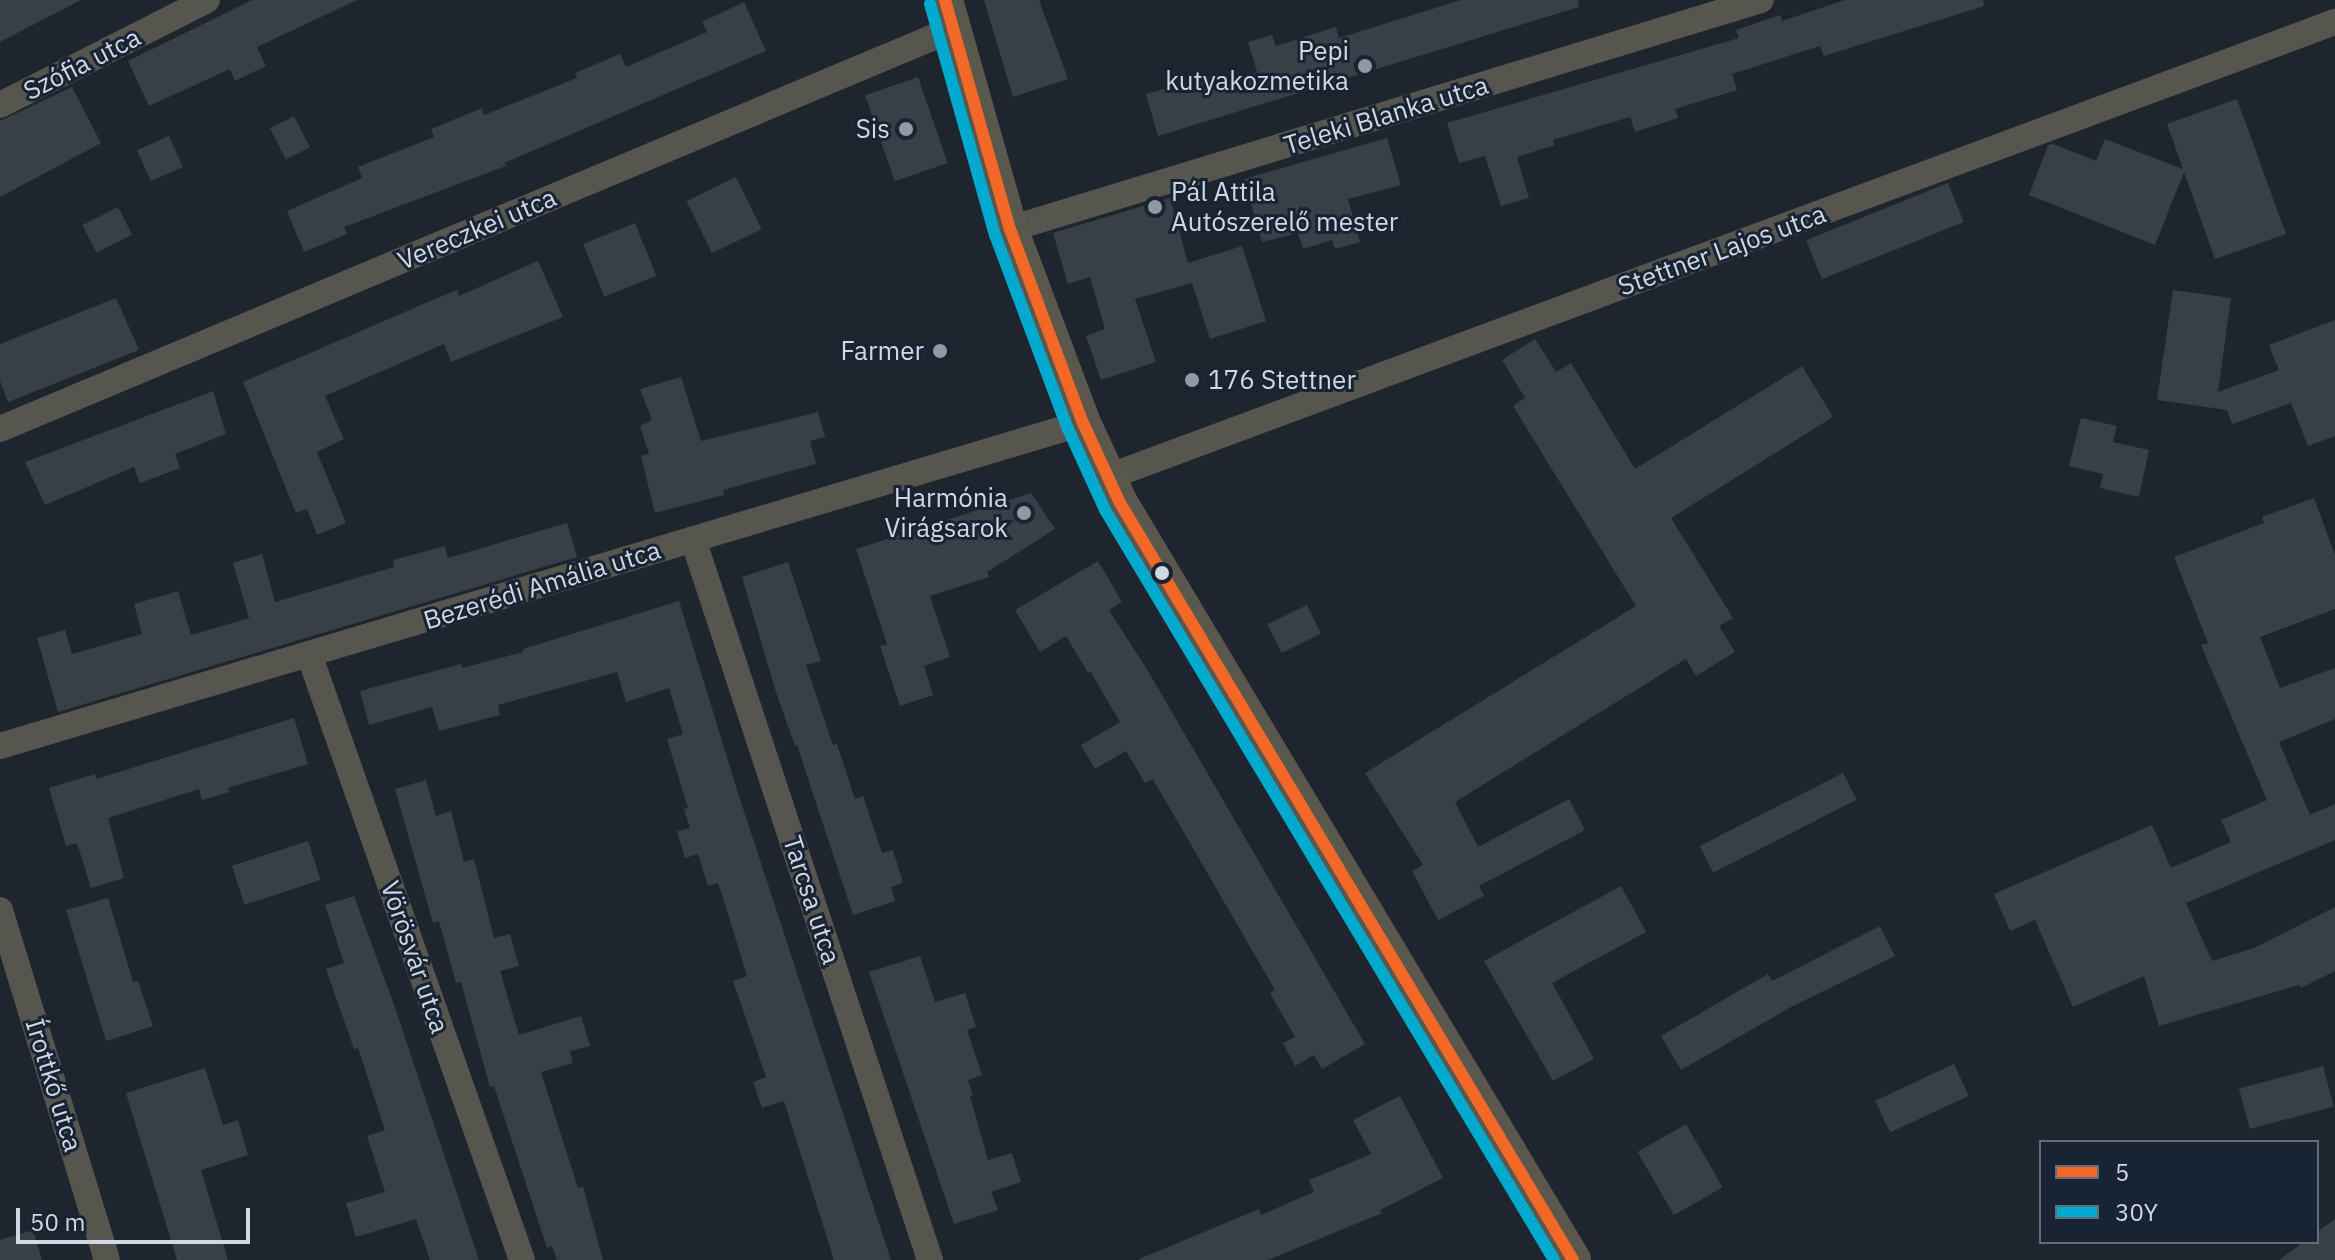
<!DOCTYPE html>
<html>
<head>
<meta charset="utf-8">
<style>
	body { margin:0 }
	#map { position:relative; width:2335px; height:1260px; overflow:hidden; background:#1e252e; font-family:"IBM Plex Sans",sans-serif }
	div>[style] { position:absolute }
	[style*='--x'] { left:calc(var(--x)*1px); top:calc(var(--y)*1px); width:calc(var(--w)*1px); rotate:calc(var(--a)*1deg) }
	.building>* { inset:0; background:#393f47; transform-origin:0 0 }
	.minor>* { height:26px; margin:-13px; padding:0 13px; transform-origin:13px; border-radius:13px; background:#56564e }
	.secondary>* { height:36px; margin:-18px; padding:0 18px; transform-origin:18px; border-radius:18px; background:#5a584d }
	.bus-1>* { height:12px; margin:-6px; padding:0 6px; transform-origin:6px; border-radius:6px; background:#f36827 }
	.bus-2>* { height:12px; margin:-6px; padding:0 6px; transform-origin:6px; border-radius:6px; background:#00a9ce }
	.dots>* { width:22px; height:22px; translate:-50% -50%; box-sizing:border-box; border:4px solid #182434; border-radius:50% }
	span { translate:-50% -50%; white-space:nowrap; text-align:center; line-height:1.15; -webkit-text-stroke:6px #182434; paint-order:stroke }
	.poi-label { font-size:26px; color:#d0d8e3 }
	.right { translate:-100% -50%; text-align:right }
	.left { translate:0 -50%; text-align:left }
	.street-label { font-size:26px; color:#d0d8e3 }
	.legend { position:absolute; left:2039px; top:1140px; width:280px; height:104px; box-sizing:border-box; background:#182434; border:2px solid #626c7a; margin:0; padding:10px 14px; list-style:none; font-size:24px; color:#d0d8e3 }
	.legend li { display:flex; align-items:center; gap:16px; height:40px }
	.legend b { width:40px; border:2px solid #626c7a }
	.scale { position:absolute; left:16px; top:1208px; width:234px; height:36px; box-sizing:border-box; border:4px solid #d0d8e3; border-top:0; padding-left:10px; font-size:24px; line-height:28px; white-space:nowrap; color:#d0d8e3; -webkit-text-stroke:6px #182434; paint-order:stroke }
</style>
</head>
<body>
<div id="map">
	<div class="building">
		<i style="clip-path:polygon(0 0,81px 0,0 42px)"></i>
		<i style="clip-path:polygon(252px 0,357px 0,257px 47px,266px 66px,235px 81px,230px 69px,149px 106px,128px 61px)"></i>
		<i style="clip-path:polygon(984px 0,1039px 0,1068px 79px,1013px 97px)"></i>
		<i style="clip-path:polygon(1461px 0,1578px 0,1579px 7px,1158px 136px,1146px 94px,1207px 77px,1210px 87px,1257px 72px,1248px 42px,1272px 35px,1276px 46px,1336px 27px,1339px 38px)"></i>
		<i style="clip-path:polygon(1845px 0,1983px 0,1984px 6px,1824px 56px,1820px 46px,1732px 74px,1737px 90px,1675px 109px,1678px 118px,1635px 132px,1630px 117px,1553px 140px,1555px 145px,1517px 157px,1529px 198px,1501px 206px,1485px 156px,1459px 163px,1447px 123px,1739px 38px,1736px 30px,1780px 15px,1782px 21px)"></i>
		<i style="clip-path:polygon(744px 2px,766px 51px,504px 163px,506px 166px,344px 227px,347px 234px,304px 252px,287px 211px,362px 178px,358px 167px,434px 137px,431px 129px,482px 108px,484px 115px,577px 78px,575px 73px,620px 54px,626px 67px,707px 32px,702px 22px)"></i>
		<i style="left:918px;top:77px;width:91px;height:56px;rotate:71deg"></i>
		<i style="clip-path:polygon(72px 87px,101px 143px,0 197px,0 121px)"></i>
		<i style="clip-path:polygon(2237px 99px,2286px 234px,2215px 259px,2184px 172px,2155px 245px,2029px 195px,2048px 145px,2053px 144px,2096px 161px,2105px 139px,2183px 169px,2167px 124px)"></i>
		<i style="left:294px;top:116px;width:35px;height:27px;rotate:63deg"></i>
		<i style="left:169px;top:136px;width:34px;height:35px;rotate:66deg"></i>
		<i style="clip-path:polygon(1387px 138px,1401px 185px,1348px 199px,1360px 242px,1335px 249px,1332px 240px,1303px 249px,1298px 233px,1262px 242px,1244px 179px)"></i>
		<i style="left:736px;top:177px;width:58px;height:55px;rotate:64deg"></i>
		<i style="left:1948px;top:183px;width:42px;height:153px;rotate:68deg"></i>
		<i style="clip-path:polygon(1170px 198px,1188px 263px,1242px 246px,1266px 321px,1210px 339px,1192px 283px,1135px 299px,1156px 362px,1101px 380px,1086px 336px,1105px 329px,1090px 277px,1068px 284px,1053px 233px)"></i>
		<i style="left:118px;top:207px;width:31px;height:40px;rotate:63deg"></i>
		<i style="left:635px;top:223px;width:57px;height:56px;rotate:68deg"></i>
		<i style="clip-path:polygon(538px 261px,563px 317px,451px 362px,444px 344px,325px 396px,344px 439px,317px 452px,346px 523px,317px 535px,307px 509px,296px 513px,243px 382px,414px 308px,457px 290px,459px 296px)"></i>
		<i style="clip-path:polygon(2173px 290px,2231px 298px,2218px 392px,2279px 370px,2269px 345px,2335px 320px,2335px 436px,2308px 446px,2291px 403px,2232px 424px,2227px 410px,2157px 400px)"></i>
		<i style="clip-path:polygon(116px 298px,139px 350px,8px 402px,0 381px,0 344px)"></i>
		<i style="clip-path:polygon(1535px 339px,1556px 372px,1571px 363px,1635px 469px,1802px 366px,1833px 417px,1671px 518px,1733px 618px,1719px 626px,1735px 652px,1696px 676px,1686px 659px,1455px 802px,1478px 847px,1569px 799px,1585px 830px,1479px 886px,1484px 896px,1438px 920px,1412px 871px,1423px 865px,1365px 773px,1636px 606px,1513px 406px,1525px 398px,1502px 360px)"></i>
		<i style="clip-path:polygon(681px 377px,701px 441px,818px 412px,825px 437px,810px 441px,816px 464px,723px 490px,724px 495px,655px 513px,641px 456px,649px 454px,640px 426px,652px 420px,640px 389px)"></i>
		<i style="clip-path:polygon(213px 391px,226px 434px,175px 454px,180px 468px,140px 483px,134px 467px,45px 505px,25px 462px)"></i>
		<i style="clip-path:polygon(2081px 418px,2117px 426px,2113px 442px,2149px 450px,2139px 497px,2100px 488px,2103px 474px,2069px 466px)"></i>
		<i style="clip-path:polygon(1031px 493px,1055px 529px,987px 572px,989px 577px,930px 596px,950px 657px,924px 666px,933px 695px,900px 706px,880px 646px,887px 644px,856px 549px)"></i>
		<i style="clip-path:polygon(2314px 498px,2335px 555px,2335px 609px,2260px 637px,2280px 688px,2335px 668px,2335px 719px,2279px 742px,2310px 815px,2335px 804px,2335px 840px,2186px 903px,2212px 961px,2254px 948px,2335px 907px,2335px 971px,2301px 988px,2299px 985px,2159px 1026px,2144px 976px,2073px 1007px,2035px 920px,2010px 931px,1994px 894px,2152px 825px,2171px 868px,2231px 842px,2221px 820px,2267px 800px,2201px 645px,2208px 643px,2174px 557px,2264px 523px,2262px 517px)"></i>
		<i style="clip-path:polygon(567px 523px,577px 557px,58px 712px,37px 638px,65px 630px,72px 654px,142px 634px,134px 604px,178px 591px,191px 635px,249px 618px,233px 563px,262px 554px,275px 602px,394px 567px,393px 560px,445px 546px,448px 558px)"></i>
		<i style="clip-path:polygon(1098px 561px,1122px 602px,1109px 610px,1148px 671px,1365px 1044px,1322px 1069px,1314px 1055px,1295px 1066px,1283px 1043px,1295px 1037px,1270px 993px,1275px 990px,1153px 779px,1145px 783px,1126px 751px,1095px 769px,1081px 745px,1120px 722px,1090px 671px,1088px 673px,1066px 636px,1040px 652px,1015px 610px)"></i>
		<i style="clip-path:polygon(788px 562px,821px 661px,806px 665px,833px 745px,837px 744px,855px 799px,863px 796px,882px 853px,893px 850px,903px 883px,891px 887px,895px 901px,853px 915px,797px 745px,795px 746px,776px 692px,742px 577px)"></i>
		<i style="clip-path:polygon(679px 601px,738px 793px,891px 1260px,834px 1260px,784px 1101px,762px 1108px,753px 1082px,766px 1077px,733px 981px,747px 976px,725px 904px,718px 883px,708px 886px,698px 854px,685px 858px,677px 831px,690px 828px,684px 809px,688px 808px,667px 739px,683px 734px,669px 688px,626px 702px,617px 672px,498px 705px,500px 715px,439px 731px,432px 707px,369px 725px,360px 691px,461px 664px,462px 668px,523px 652px,523px 649px)"></i>
		<i style="left:1307px;top:605px;width:32px;height:44px;rotate:64deg"></i>
		<i style="clip-path:polygon(294px 718px,308px 764px,228px 788px,229px 792px,202px 800px,199px 789px,108px 818px,124px 878px,91px 888px,77px 843px,66px 846px,49px 788px,95px 774px,96px 779px)"></i>
		<i style="left:1843px;top:773px;width:30px;height:161px;rotate:63deg"></i>
		<i style="clip-path:polygon(426px 780px,436px 816px,451px 811px,464px 862px,474px 859px,494px 938px,510px 934px,519px 966px,500px 971px,519px 1035px,581px 1016px,590px 1046px,570px 1051px,573px 1063px,541px 1072px,578px 1188px,583px 1187px,603px 1260px,557px 1260px,552px 1246px,547px 1248px,494px 1086px,490px 1087px,461px 982px,456px 983px,439px 921px,433px 923px,395px 789px)"></i>
		<i style="left:308px;top:841px;width:41px;height:80px;rotate:72deg"></i>
		<i style="clip-path:polygon(1621px 886px,1646px 932px,1552px 983px,1594px 1059px,1553px 1081px,1484px 961px)"></i>
		<i style="clip-path:polygon(354px 896px,397px 1013px,479px 1260px,430px 1260px,416px 1219px,356px 1237px,346px 1203px,385px 1192px,367px 1136px,385px 1130px,358px 1048px,354px 1049px,326px 969px,344px 963px,325px 905px)"></i>
		<i style="clip-path:polygon(108px 898px,133px 982px,138px 981px,153px 1026px,106px 1041px,66px 910px)"></i>
		<i style="clip-path:polygon(1880px 926px,1895px 956px,1791px 1007px,1681px 1070px,1661px 1036px,1768px 974px,1772px 981px)"></i>
		<i style="clip-path:polygon(920px 956px,935px 1002px,965px 993px,976px 1027px,967px 1030px,982px 1075px,968px 1080px,973px 1095px,970px 1096px,988px 1160px,1012px 1153px,1021px 1182px,991px 1192px,998px 1210px,954px 1224px,869px 972px)"></i>
		<i style="left:1954px;top:1064px;width:35px;height:87px;rotate:65deg"></i>
		<i style="left:2323px;top:1066px;width:42px;height:87px;rotate:75deg"></i>
		<i style="clip-path:polygon(205px 1068px,223px 1125px,238px 1120px,248px 1155px,201px 1170px,228px 1260px,177px 1260px,126px 1093px)"></i>
		<i style="clip-path:polygon(1400px 1096px,1443px 1178px,1380px 1210px,1382px 1213px,1268px 1260px,1137px 1260px,1259px 1209px,1261px 1215px,1314px 1192px,1309px 1180px,1371px 1154px,1353px 1120px)"></i>
		<i style="left:1686px;top:1124px;width:73px;height:56px;rotate:60deg"></i>
		<i style="clip-path:polygon(2335px 1219px,2335px 1260px,2279px 1260px,2304px 1242px,2317px 1242px,2317px 1232px)"></i>
		<i style="clip-path:polygon(33px 1230px,42px 1260px,0 1260px,0 1240px)"></i>
	</div>
	<div class="minor">
		<i style="--x:0;--y:105;--w:232;--a:-26.9"></i>
		<i style="--x:1010;--y:229;--w:785;--a:-16.96"></i>
		<i style="--x:0;--y:429;--w:1034;--a:-22.77"></i>
		<i style="--x:1108;--y:477;--w:1309;--a:-20.35"></i>
		<i style="--x:693;--y:539;--w:759;--a:71.8"></i>
		<i style="--x:309;--y:654;--w:642;--a:70.63"></i>
		<i style="--x:0;--y:746;--w:1130;--a:-16.61"></i>
		<i style="--x:0;--y:910;--w:366;--a:73"></i>
	</div>
	<div class="secondary">
		<i style="--x:945;--y:0;--w:238;--a:74.2"></i>
		<i style="--x:1010;--y:229;--w:207;--a:69.4"></i>
		<i style="--x:1083;--y:423;--w:88;--a:65.2"></i>
		<i style="--x:1120;--y:503;--w:882;--a:59.1"></i>
	</div>
	<div class="bus-1">
		<i style="--x:945;--y:0;--w:238;--a:74.2"></i>
		<i style="--x:1010;--y:229;--w:207;--a:69.4"></i>
		<i style="--x:1083;--y:423;--w:88;--a:65.2"></i>
		<i style="--x:1120;--y:503;--w:882;--a:59.1"></i>
	</div>
	<div class="bus-2">
		<i style="--x:930;--y:4;--w:240;--a:74.3"></i>
		<i style="--x:995;--y:235;--w:207;--a:69.4"></i>
		<i style="--x:1068;--y:429;--w:89;--a:65.4"></i>
		<i style="--x:1105;--y:510;--w:874;--a:59.09"></i>
	</div>
	<div class="dots">
		<i style="left:1365px;top:66px;background:#9299a4"></i>
		<i style="left:906px;top:129px;background:#9299a4"></i>
		<i style="left:1155px;top:207px;background:#9299a4"></i>
		<i style="left:940px;top:351px;background:#9299a4"></i>
		<i style="left:1192px;top:380px;background:#9299a4"></i>
		<i style="left:1024px;top:513px;background:#9299a4"></i>
		<i style="left:1162px;top:573px;background:#d0d8e3"></i>
	</div>
	<div class="poi-label">
		<span class="right" style="left:1349px;top:66px">Pepi<br>kutyakozmetika</span>
		<span class="right" style="left:890px;top:129px">Sis</span>
		<span class="left" style="left:1171px;top:207px">Pál Attila<br>Autószerelő mester</span>
		<span class="right" style="left:924px;top:351px">Farmer</span>
		<span class="left" style="left:1208px;top:380px">176 Stettner</span>
		<span class="right" style="left:1008px;top:513px">Harmónia<br>Virágsarok</span>
	</div>
	<div class="street-label">
		<span style="left:82px;top:64px;rotate:-27deg">Szófia utca</span>
		<span style="left:1386px;top:115px;rotate:-17deg">Teleki Blanka utca</span>
		<span style="left:477px;top:229px;rotate:-23deg">Vereczkei utca</span>
		<span style="left:1722px;top:250px;rotate:-20deg">Stettner Lajos utca</span>
		<span style="left:542px;top:585px;rotate:-17deg">Bezerédi Amália utca</span>
		<span style="left:812px;top:900px;rotate:72deg">Tarcsa utca</span>
		<span style="left:415px;top:957px;rotate:71deg">Vörösvár utca</span>
		<span style="left:54px;top:1085px;rotate:73deg">Írottkő utca</span>
	</div>
	<ul class="legend">
	<li><b style="height:10px;background:#f36827"></b>5</li>
	<li><b style="height:10px;background:#00a9ce"></b>30Y</li>
	</ul>
	<div class="scale">50 m</div>
</div>
</body>
</html>
